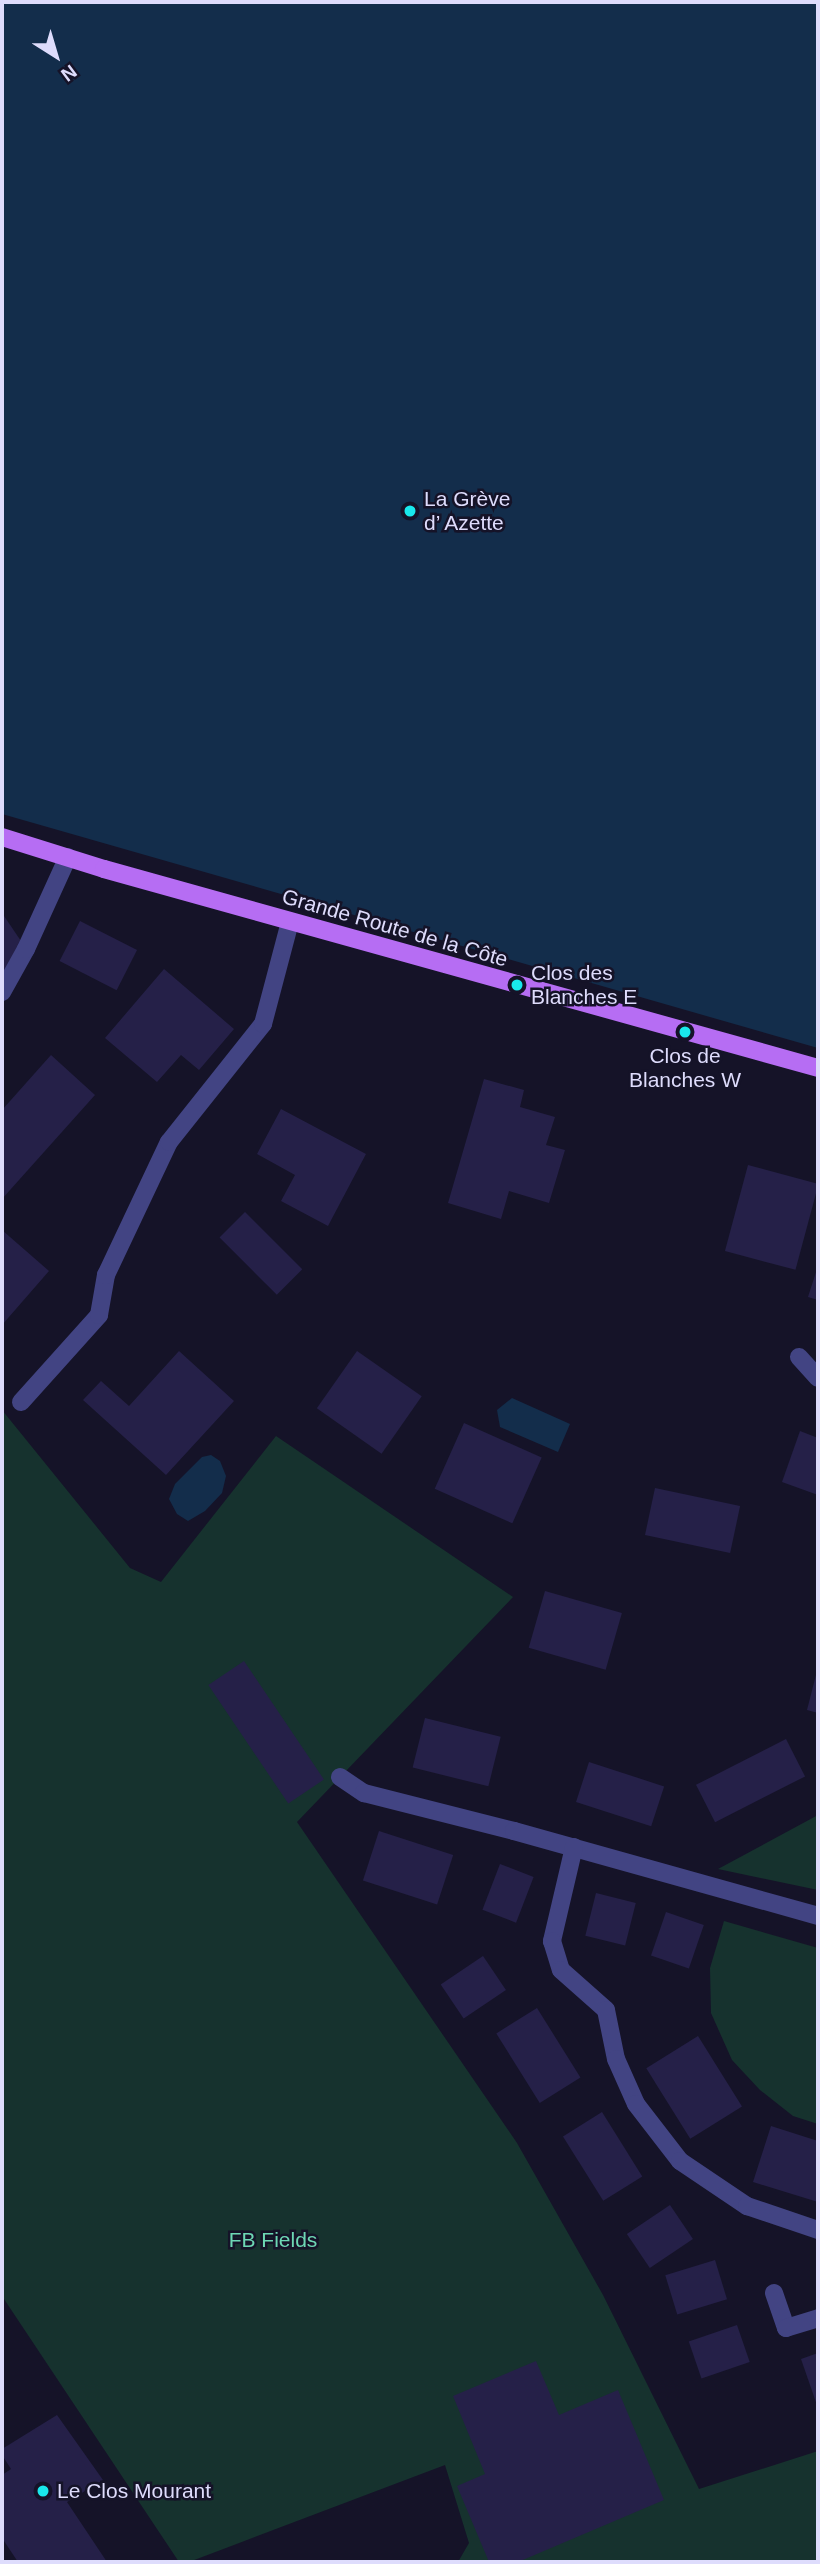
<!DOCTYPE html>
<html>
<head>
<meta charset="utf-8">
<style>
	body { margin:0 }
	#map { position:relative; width:820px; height:2564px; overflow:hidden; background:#151328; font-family:Arial,sans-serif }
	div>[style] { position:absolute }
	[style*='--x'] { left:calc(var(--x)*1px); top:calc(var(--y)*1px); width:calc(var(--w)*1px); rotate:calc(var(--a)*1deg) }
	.green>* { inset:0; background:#16322e }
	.water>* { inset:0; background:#132d4b }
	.building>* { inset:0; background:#252048; transform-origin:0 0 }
	.minor>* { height:18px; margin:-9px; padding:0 9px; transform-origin:9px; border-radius:9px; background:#424483 }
	.major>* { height:18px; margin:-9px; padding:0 9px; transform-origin:9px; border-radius:9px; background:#b66df3 }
	.dots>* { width:19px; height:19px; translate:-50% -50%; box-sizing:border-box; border:4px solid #151328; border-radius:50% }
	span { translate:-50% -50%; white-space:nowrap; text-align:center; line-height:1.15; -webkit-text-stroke:5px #151328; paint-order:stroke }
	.poi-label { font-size:21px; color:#dedcfc }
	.left { translate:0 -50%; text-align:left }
	.street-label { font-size:21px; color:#dedcfc }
	.park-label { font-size:21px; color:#6dd7b4 }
	.frame { position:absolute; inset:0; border:4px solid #dedcfc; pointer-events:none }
	.north { position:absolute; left:21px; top:21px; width:70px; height:70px; -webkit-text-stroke:5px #151328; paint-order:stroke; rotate:143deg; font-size:19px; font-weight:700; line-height:28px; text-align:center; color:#dedcfc }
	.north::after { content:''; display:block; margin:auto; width:24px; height:32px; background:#dedcfc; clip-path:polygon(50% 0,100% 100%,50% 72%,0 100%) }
</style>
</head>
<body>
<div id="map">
	<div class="green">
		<i style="clip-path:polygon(2px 1410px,130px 1568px,161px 1582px,276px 1436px,513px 1597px,297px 1822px,517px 2143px,603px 2295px,699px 2489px,818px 2451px,818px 2562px,458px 2562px,469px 2543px,445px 2465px,189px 2562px,179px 2562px,2px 2296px)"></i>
		<i style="clip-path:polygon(818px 1815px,818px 1890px,718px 1869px)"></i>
		<i style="clip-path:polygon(724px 1921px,818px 1948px,818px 2124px,793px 2116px,760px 2090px,732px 2060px,711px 2013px,710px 1968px)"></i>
	</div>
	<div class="water">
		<i style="clip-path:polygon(2px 2px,818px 2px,818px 1048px,2px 814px)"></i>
		<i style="clip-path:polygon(512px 1398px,570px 1424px,558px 1452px,500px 1427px,497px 1410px)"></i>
		<i style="clip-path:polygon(211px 1455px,220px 1461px,226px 1476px,222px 1493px,205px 1511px,188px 1521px,177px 1514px,169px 1499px,175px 1484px,202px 1457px)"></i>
	</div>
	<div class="building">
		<i style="clip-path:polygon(2px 913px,23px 944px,2px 975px)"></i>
		<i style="left:80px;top:921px;width:64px;height:45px;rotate:27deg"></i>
		<i style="clip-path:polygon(164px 969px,234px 1029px,199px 1070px,181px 1055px,157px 1082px,105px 1038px)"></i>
		<i style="clip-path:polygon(51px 1055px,95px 1095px,2px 1199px,2px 1110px)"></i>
		<i style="clip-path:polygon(484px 1079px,524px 1090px,520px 1107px,555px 1117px,546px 1145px,565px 1150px,549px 1203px,509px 1191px,501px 1219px,448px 1203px)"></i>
		<i style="clip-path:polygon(281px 1109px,366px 1154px,328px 1226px,281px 1201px,295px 1175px,257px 1154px)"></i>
		<i style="left:748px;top:1165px;width:73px;height:89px;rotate:15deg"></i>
		<i style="left:245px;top:1212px;width:81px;height:36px;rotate:45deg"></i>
		<i style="clip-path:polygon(2px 1230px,49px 1271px,2px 1325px)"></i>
		<i style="clip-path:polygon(818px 1266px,818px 1300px,808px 1297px)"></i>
		<i style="clip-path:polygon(179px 1351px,234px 1401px,166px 1475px,83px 1400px,101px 1381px,129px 1406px)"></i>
		<i style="left:357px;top:1351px;width:79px;height:70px;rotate:35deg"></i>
		<i style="left:464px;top:1423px;width:85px;height:72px;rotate:24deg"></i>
		<i style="clip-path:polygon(800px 1431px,818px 1438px,818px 1495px,782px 1482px)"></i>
		<i style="left:655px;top:1488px;width:87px;height:48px;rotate:12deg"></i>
		<i style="left:545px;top:1591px;width:80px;height:59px;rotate:16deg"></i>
		<i style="left:244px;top:1661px;width:143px;height:43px;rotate:56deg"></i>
		<i style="clip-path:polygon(817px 1671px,818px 1671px,818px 1713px,807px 1710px)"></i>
		<i style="left:425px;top:1718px;width:78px;height:51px;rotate:14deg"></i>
		<i style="left:786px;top:1739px;width:42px;height:101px;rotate:63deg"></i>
		<i style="left:589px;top:1762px;width:79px;height:42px;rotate:18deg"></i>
		<i style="left:379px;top:1831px;width:78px;height:52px;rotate:18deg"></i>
		<i style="left:500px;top:1864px;width:36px;height:49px;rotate:21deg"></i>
		<i style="left:596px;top:1893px;width:41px;height:44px;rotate:14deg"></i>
		<i style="left:666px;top:1912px;width:40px;height:46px;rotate:19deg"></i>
		<i style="left:483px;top:1956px;width:41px;height:51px;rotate:56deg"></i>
		<i style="left:537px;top:2008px;width:82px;height:48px;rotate:58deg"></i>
		<i style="left:698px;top:2036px;width:83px;height:61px;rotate:58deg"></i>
		<i style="left:602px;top:2112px;width:76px;height:46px;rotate:58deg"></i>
		<i style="clip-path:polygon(771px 2126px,818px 2141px,818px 2202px,753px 2182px)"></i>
		<i style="left:670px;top:2205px;width:41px;height:52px;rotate:56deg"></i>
		<i style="left:715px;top:2260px;width:41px;height:52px;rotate:73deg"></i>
		<i style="left:737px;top:2325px;width:39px;height:51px;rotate:71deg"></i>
		<i style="clip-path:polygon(818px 2353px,818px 2408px,801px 2359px)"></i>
		<i style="clip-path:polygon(536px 2361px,559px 2415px,618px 2390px,664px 2500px,518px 2562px,489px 2562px,457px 2486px,485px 2474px,453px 2396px)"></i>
		<i style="clip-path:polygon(57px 2415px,103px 2480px,67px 2502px,107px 2562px,18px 2562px,2px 2538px,2px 2475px,11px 2469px,2px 2455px,2px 2449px)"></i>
	</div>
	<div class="minor">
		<i style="--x:2;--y:992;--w:49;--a:-60.8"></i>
		<i style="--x:26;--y:949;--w:101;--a:-65.5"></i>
		<i style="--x:799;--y:1357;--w:28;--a:48"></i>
		<i style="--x:21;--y:1402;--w:117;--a:-48.1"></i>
		<i style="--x:99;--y:1315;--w:41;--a:-80.1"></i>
		<i style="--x:106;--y:1275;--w:147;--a:-64.7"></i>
		<i style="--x:169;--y:1142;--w:151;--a:-51.5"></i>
		<i style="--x:263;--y:1024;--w:106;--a:-75.2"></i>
		<i style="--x:340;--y:1777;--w:29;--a:34"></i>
		<i style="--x:364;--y:1793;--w:155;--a:14.2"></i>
		<i style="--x:514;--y:1831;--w:316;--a:15.6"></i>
		<i style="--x:574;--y:1847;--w:97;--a:103.2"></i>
		<i style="--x:552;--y:1941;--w:30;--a:73"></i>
		<i style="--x:561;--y:1970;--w:60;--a:41.6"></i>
		<i style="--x:606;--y:2010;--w:50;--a:78.5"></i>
		<i style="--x:616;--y:2059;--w:49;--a:66"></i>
		<i style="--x:636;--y:2104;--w:72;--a:52.3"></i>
		<i style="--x:680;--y:2161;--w:81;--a:33.9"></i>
		<i style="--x:747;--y:2206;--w:75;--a:18.7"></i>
		<i style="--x:774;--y:2293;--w:37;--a:71"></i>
		<i style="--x:786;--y:2328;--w:34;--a:-17"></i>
	</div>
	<div class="major">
		<i style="--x:2;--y:837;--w:107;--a:17.4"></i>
		<i style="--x:104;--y:869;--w:741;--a:15.57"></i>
	</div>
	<div class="dots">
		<i style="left:410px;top:511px;background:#19e8ec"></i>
		<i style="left:517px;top:985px;background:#19e8ec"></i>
		<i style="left:685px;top:1032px;background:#19e8ec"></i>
		<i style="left:43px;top:2491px;background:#19e8ec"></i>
	</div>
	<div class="poi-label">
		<span class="left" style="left:424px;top:511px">La Grève<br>d’ Azette</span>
		<span class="left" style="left:531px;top:985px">Clos des<br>Blanches E</span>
		<span style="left:685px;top:1068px">Clos de<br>Blanches W</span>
		<span class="left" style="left:57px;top:2491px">Le Clos Mourant</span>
	</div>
	<div class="street-label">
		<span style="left:395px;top:928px;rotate:16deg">Grande Route de la Côte</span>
	</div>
	<div class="park-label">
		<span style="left:273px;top:2240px">FB Fields</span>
	</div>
	<div class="frame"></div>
	<div class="north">N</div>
</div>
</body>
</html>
